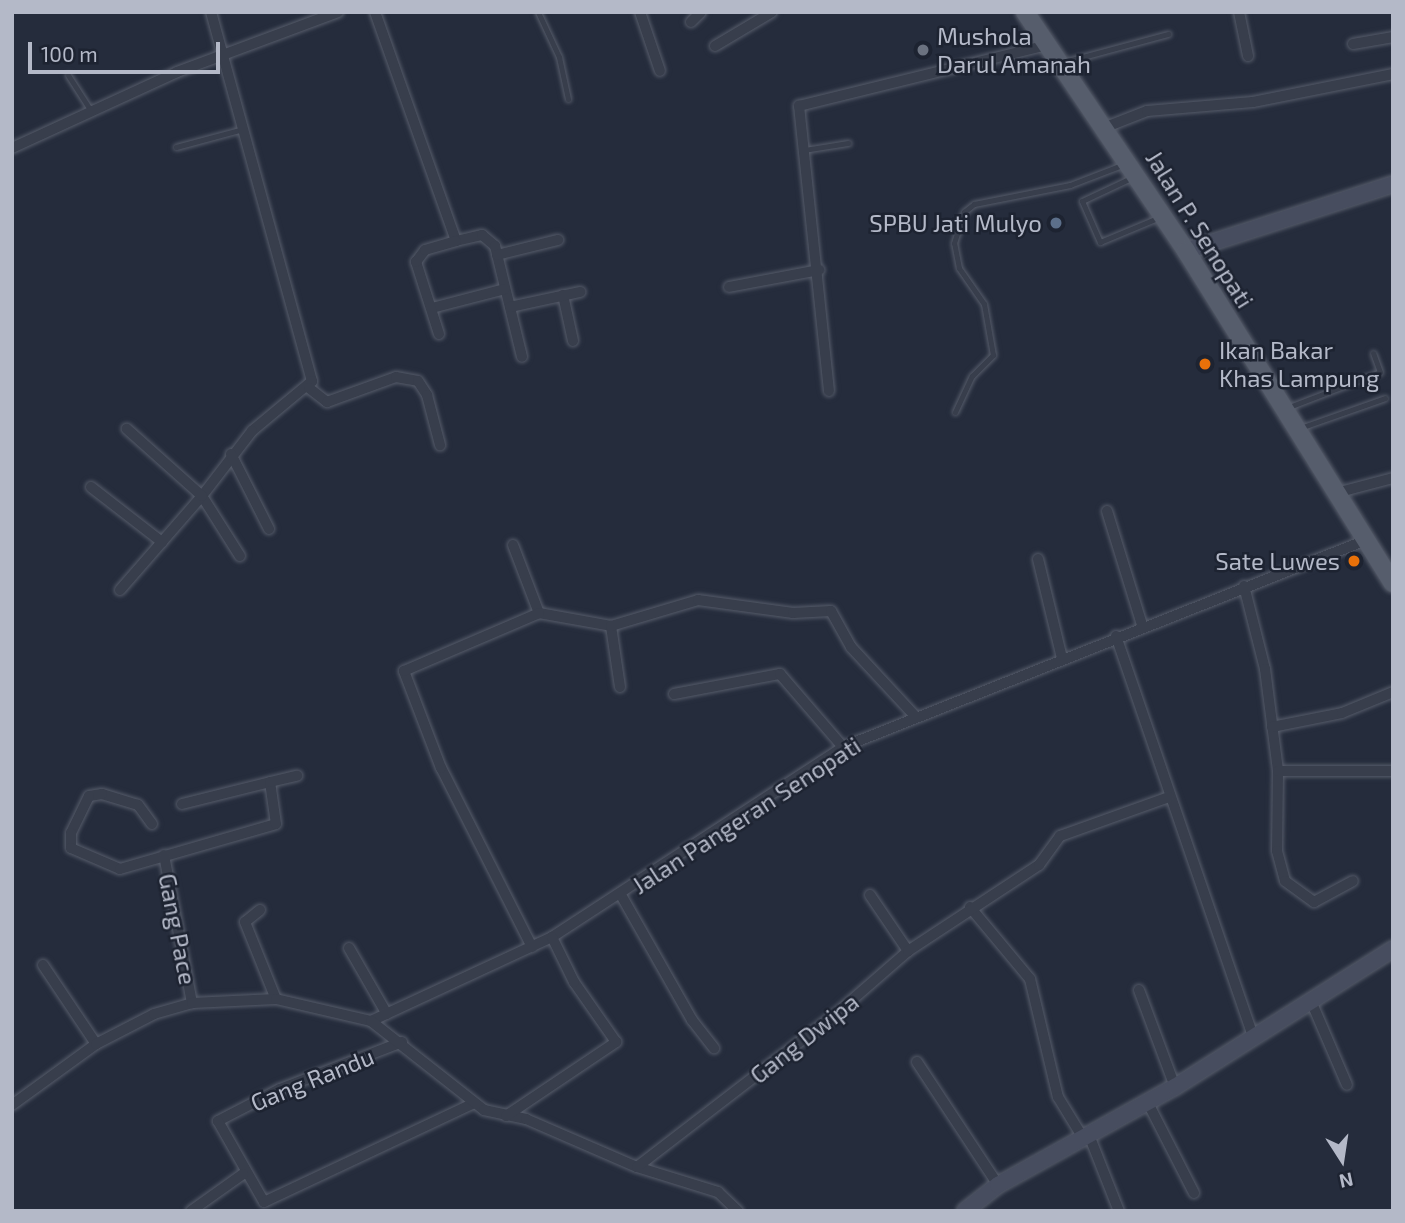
<!DOCTYPE html>
<html>
<head>
<meta charset="utf-8">
<style>
	body { margin:0 }
	#map { position:relative; width:1405px; height:1223px; overflow:hidden; background:#252c3c; font-family:"Exo 2",sans-serif }
	div>[style] { position:absolute }
	[style*='--x'] { left:calc(var(--x)*1px); top:calc(var(--y)*1px); width:calc(var(--w)*1px); rotate:calc(var(--a)*1deg) }
	.roads { filter:drop-shadow(0 0 2px #565c6a) drop-shadow(0 0 2px #565c6a) }
	.lane>* { height:5px; margin:-2.5px; padding:0 2.5px; transform-origin:2.5px; border-radius:2.5px; background:#383e4c }
	.street>* { height:10px; margin:-5px; padding:0 5px; transform-origin:5px; border-radius:5px; background:#383e4c }
	.secondary>* { height:16px; margin:-8px; padding:0 8px; transform-origin:8px; border-radius:8px; background:#474d5f }
	.primary>* { height:18px; margin:-9px; padding:0 9px; transform-origin:9px; border-radius:9px; background:#565d6c }
	.dots>* { width:19px; height:19px; translate:-50% -50%; box-sizing:border-box; border:4px solid #1d2331; border-radius:50% }
	span { translate:-50% -50%; white-space:nowrap; text-align:center; line-height:1.15; -webkit-text-stroke:5px #1d2331; paint-order:stroke }
	.poi-label { font-size:24px; color:#b4b9c8 }
	.left { translate:0 -50%; text-align:left }
	.right { translate:-100% -50%; text-align:right }
	.street-label { font-size:24px; color:#b4b9c8 }
	.frame { position:absolute; inset:0; border:14px solid #b4b9c8; pointer-events:none }
	.north { position:absolute; left:1307px; top:1125px; width:70px; height:70px; -webkit-text-stroke:5px #1d2331; paint-order:stroke; rotate:168deg; font-size:19px; font-weight:700; line-height:28px; text-align:center; color:#b4b9c8 }
	.north::after { content:''; display:block; margin:auto; width:24px; height:32px; background:#b4b9c8; clip-path:polygon(50% 0,100% 100%,50% 72%,0 100%) }
	.scale { position:absolute; left:28px; top:42px; width:192px; height:32px; box-sizing:border-box; border:4px solid #b4b9c8; border-top:0; padding-left:9px; font-size:21px; line-height:24px; white-space:nowrap; color:#b4b9c8; -webkit-text-stroke:5px #1d2331; paint-order:stroke }
</style>
</head>
<body>
<div id="map">
	<div class="roads">
		<div class="lane">
			<i style="--x:538;--y:12;--w:50;--a:65"></i>
			<i style="--x:559;--y:57;--w:43;--a:77.9"></i>
			<i style="--x:1064;--y:62;--w:108;--a:-15.1"></i>
			<i style="--x:68;--y:75;--w:43;--a:57.4"></i>
			<i style="--x:176;--y:147;--w:69;--a:-15"></i>
			<i style="--x:804;--y:150;--w:45;--a:-9"></i>
			<i style="--x:1131;--y:178;--w:54;--a:154.9"></i>
			<i style="--x:1082;--y:201;--w:45;--a:66.3"></i>
			<i style="--x:1100;--y:242;--w:65;--a:-22.6"></i>
			<i style="--x:1289;--y:407;--w:97;--a:-21"></i>
			<i style="--x:1380;--y:372;--w:20;--a:-110"></i>
			<i style="--x:955;--y:412;--w:40;--a:-65"></i>
			<i style="--x:972;--y:376;--w:30;--a:-45"></i>
			<i style="--x:993;--y:355;--w:52;--a:-100"></i>
			<i style="--x:984;--y:304;--w:44;--a:-124.8"></i>
			<i style="--x:959;--y:268;--w:25;--a:-101"></i>
			<i style="--x:954;--y:243;--w:33;--a:-72"></i>
			<i style="--x:964;--y:212;--w:13;--a:-39"></i>
			<i style="--x:974;--y:204;--w:98;--a:-11.2"></i>
			<i style="--x:1070;--y:185;--w:56;--a:-21"></i>
			<i style="--x:1300;--y:428;--w:90;--a:-19.4"></i>
		</div>
		<div class="street">
			<i style="--x:211;--y:12;--w:383;--a:74.7"></i>
			<i style="--x:312;--y:381;--w:78;--a:140.2"></i>
			<i style="--x:252;--y:431;--w:82;--a:127.6"></i>
			<i style="--x:202;--y:496;--w:71;--a:57.7"></i>
			<i style="--x:375;--y:12;--w:243;--a:70.5"></i>
			<i style="--x:456;--y:241;--w:27;--a:-13"></i>
			<i style="--x:482;--y:235;--w:17;--a:40"></i>
			<i style="--x:495;--y:246;--w:114;--a:76.3"></i>
			<i style="--x:640;--y:12;--w:62;--a:71.3"></i>
			<i style="--x:1239;--y:12;--w:45;--a:78.4"></i>
			<i style="--x:691;--y:22;--w:14;--a:-45"></i>
			<i style="--x:1353;--y:44;--w:41;--a:-9.9"></i>
			<i style="--x:715;--y:46;--w:66;--a:-30.8"></i>
			<i style="--x:1106;--y:127;--w:44;--a:-21.3"></i>
			<i style="--x:1147;--y:111;--w:106;--a:-4.9"></i>
			<i style="--x:1253;--y:102;--w:143;--a:-11.3"></i>
			<i style="--x:12;--y:148;--w:182;--a:-24.7"></i>
			<i style="--x:177;--y:72;--w:172;--a:-20.4"></i>
			<i style="--x:497;--y:255;--w:63;--a:-13.8"></i>
			<i style="--x:729;--y:287;--w:92;--a:-10.7"></i>
			<i style="--x:563;--y:295;--w:47;--a:77.7"></i>
			<i style="--x:510;--y:307;--w:72;--a:-12.1"></i>
			<i style="--x:432;--y:308;--w:75;--a:-14.6"></i>
			<i style="--x:439;--y:334;--w:76;--a:-107.7"></i>
			<i style="--x:416;--y:262;--w:15;--a:-53"></i>
			<i style="--x:425;--y:250;--w:32;--a:-16"></i>
			<i style="--x:309;--y:388;--w:23;--a:38"></i>
			<i style="--x:327;--y:402;--w:73;--a:-19.9"></i>
			<i style="--x:396;--y:377;--w:22;--a:10"></i>
			<i style="--x:418;--y:381;--w:17;--a:57"></i>
			<i style="--x:427;--y:395;--w:52;--a:75.4"></i>
			<i style="--x:829;--y:391;--w:287;--a:-96"></i>
			<i style="--x:799;--y:106;--w:256;--a:-13.8"></i>
			<i style="--x:231;--y:454;--w:84;--a:63.1"></i>
			<i style="--x:91;--y:487;--w:90;--a:37.8"></i>
			<i style="--x:1336;--y:493;--w:59;--a:-14.7"></i>
			<i style="--x:1107;--y:511;--w:119;--a:72.9"></i>
			<i style="--x:513;--y:545;--w:73;--a:69.1"></i>
			<i style="--x:539;--y:613;--w:73;--a:10.2"></i>
			<i style="--x:1038;--y:559;--w:102;--a:76.4"></i>
			<i style="--x:1244;--y:586;--w:86;--a:75.8"></i>
			<i style="--x:1265;--y:669;--w:103;--a:82.7"></i>
			<i style="--x:1278;--y:771;--w:80;--a:90.7"></i>
			<i style="--x:1277;--y:851;--w:31;--a:75"></i>
			<i style="--x:1285;--y:881;--w:36;--a:36"></i>
			<i style="--x:1314;--y:902;--w:44;--a:-28.3"></i>
			<i style="--x:120;--y:590;--w:125;--a:-48.9"></i>
			<i style="--x:202;--y:496;--w:101;--a:-138.2"></i>
			<i style="--x:1116;--y:636;--w:425;--a:71.1"></i>
			<i style="--x:620;--y:687;--w:62;--a:-98.4"></i>
			<i style="--x:611;--y:626;--w:91;--a:-16.6"></i>
			<i style="--x:698;--y:600;--w:96;--a:7.8"></i>
			<i style="--x:793;--y:613;--w:38;--a:-3"></i>
			<i style="--x:831;--y:611;--w:41;--a:60.9"></i>
			<i style="--x:851;--y:647;--w:94;--a:47.2"></i>
			<i style="--x:674;--y:694;--w:108;--a:-10.7"></i>
			<i style="--x:780;--y:674;--w:96;--a:49.2"></i>
			<i style="--x:1272;--y:727;--w:71;--a:-11.3"></i>
			<i style="--x:1342;--y:713;--w:55;--a:-22.4"></i>
			<i style="--x:1278;--y:771;--w:115;--a:0"></i>
			<i style="--x:182;--y:804;--w:91;--a:-14"></i>
			<i style="--x:152;--y:824;--w:24;--a:-126"></i>
			<i style="--x:138;--y:805;--w:38;--a:-163"></i>
			<i style="--x:102;--y:794;--w:13;--a:171"></i>
			<i style="--x:89;--y:796;--w:41;--a:115.9"></i>
			<i style="--x:71;--y:833;--w:15;--a:90"></i>
			<i style="--x:71;--y:848;--w:53;--a:23.2"></i>
			<i style="--x:120;--y:869;--w:162;--a:-16.1"></i>
			<i style="--x:276;--y:824;--w:42;--a:-98.1"></i>
			<i style="--x:270;--y:782;--w:28;--a:-13"></i>
			<i style="--x:164;--y:855;--w:151;--a:79.3"></i>
			<i style="--x:621;--y:895;--w:144;--a:60.4"></i>
			<i style="--x:692;--y:1020;--w:36;--a:52"></i>
			<i style="--x:870;--y:895;--w:68;--a:55.8"></i>
			<i style="--x:970;--y:907;--w:94;--a:50.2"></i>
			<i style="--x:1030;--y:979;--w:121;--a:76.7"></i>
			<i style="--x:1058;--y:1097;--w:48;--a:58.6"></i>
			<i style="--x:260;--y:910;--w:19;--a:141"></i>
			<i style="--x:245;--y:922;--w:83;--a:68.1"></i>
			<i style="--x:532;--y:947;--w:201;--a:-116.9"></i>
			<i style="--x:441;--y:768;--w:104;--a:-110.9"></i>
			<i style="--x:404;--y:671;--w:147;--a:-23.2"></i>
			<i style="--x:349;--y:948;--w:76;--a:60.1"></i>
			<i style="--x:43;--y:965;--w:95;--a:56.1"></i>
			<i style="--x:1139;--y:990;--w:103;--a:69.6"></i>
			<i style="--x:1311;--y:1001;--w:91;--a:66.8"></i>
			<i style="--x:371;--y:1021;--w:200;--a:-24.9"></i>
			<i style="--x:552;--y:937;--w:348;--a:-33.1"></i>
			<i style="--x:843;--y:747;--w:562;--a:-21.59"></i>
			<i style="--x:402;--y:1042;--w:131;--a:158.9"></i>
			<i style="--x:280;--y:1089;--w:70;--a:152.7"></i>
			<i style="--x:218;--y:1121;--w:93;--a:60.4"></i>
			<i style="--x:264;--y:1202;--w:230;--a:-25.2"></i>
			<i style="--x:917;--y:1062;--w:147;--a:56.6"></i>
			<i style="--x:1148;--y:1103;--w:101;--a:62.9"></i>
			<i style="--x:12;--y:1105;--w:104;--a:-36"></i>
			<i style="--x:96;--y:1044;--w:65;--a:-27.3"></i>
			<i style="--x:154;--y:1014;--w:40;--a:-16"></i>
			<i style="--x:192;--y:1003;--w:84;--a:-2.7"></i>
			<i style="--x:276;--y:999;--w:98;--a:13"></i>
			<i style="--x:371;--y:1021;--w:144;--a:38.2"></i>
			<i style="--x:484;--y:1110;--w:43;--a:12.1"></i>
			<i style="--x:526;--y:1119;--w:121;--a:23.4"></i>
			<i style="--x:637;--y:1167;--w:85;--a:17.2"></i>
			<i style="--x:718;--y:1192;--w:28;--a:44"></i>
			<i style="--x:506;--y:1116;--w:133;--a:-33.9"></i>
			<i style="--x:616;--y:1042;--w:73;--a:-125"></i>
			<i style="--x:574;--y:982;--w:50;--a:-116.1"></i>
			<i style="--x:1089;--y:1135;--w:82;--a:68.5"></i>
			<i style="--x:637;--y:1167;--w:252;--a:-37.6"></i>
			<i style="--x:837;--y:1013;--w:94;--a:-41.1"></i>
			<i style="--x:908;--y:951;--w:157;--a:-33.3"></i>
			<i style="--x:1039;--y:865;--w:36;--a:-54"></i>
			<i style="--x:1060;--y:836;--w:116;--a:-19.7"></i>
			<i style="--x:191;--y:1211;--w:64;--a:-35.4"></i>
		</div>
		<div class="secondary">
			<i style="--x:1186;--y:251;--w:218;--a:-17.9"></i>
			<i style="--x:965;--y:1211;--w:42;--a:-38.2"></i>
			<i style="--x:998;--y:1185;--w:202;--a:-29"></i>
			<i style="--x:1175;--y:1087;--w:258;--a:-32.3"></i>
		</div>
		<div class="primary">
			<i style="--x:1025;--y:12;--w:288;--a:56"></i>
			<i style="--x:1186;--y:251;--w:391;--a:58.1"></i>
		</div>
	</div>
	<div class="dots">
		<i style="left:923px;top:50px;background:#6b7280"></i>
		<i style="left:1056px;top:223px;background:#5c6f8a"></i>
		<i style="left:1205px;top:364px;background:#e8710a"></i>
		<i style="left:1354px;top:561px;background:#e8710a"></i>
	</div>
	<div class="poi-label">
		<span class="left" style="left:937px;top:50px">Mushola<br>Darul Amanah</span>
		<span class="right" style="left:1042px;top:223px">SPBU Jati Mulyo</span>
		<span class="left" style="left:1219px;top:364px">Ikan Bakar<br>Khas Lampung</span>
		<span class="right" style="left:1340px;top:561px">Sate Luwes</span>
	</div>
	<div class="street-label">
		<span style="left:1200px;top:229px;rotate:58deg">Jalan P. Senopati</span>
		<span style="left:746px;top:815px;rotate:-33deg">Jalan Pangeran Senopati</span>
		<span style="left:178px;top:929px;rotate:79deg">Gang Pace</span>
		<span style="left:804px;top:1038px;rotate:-38deg">Gang Dwipa</span>
		<span style="left:312px;top:1079px;rotate:-22deg">Gang Randu</span>
	</div>
	<div class="frame"></div>
	<div class="north">N</div>
	<div class="scale">100 m</div>
</div>
</body>
</html>
